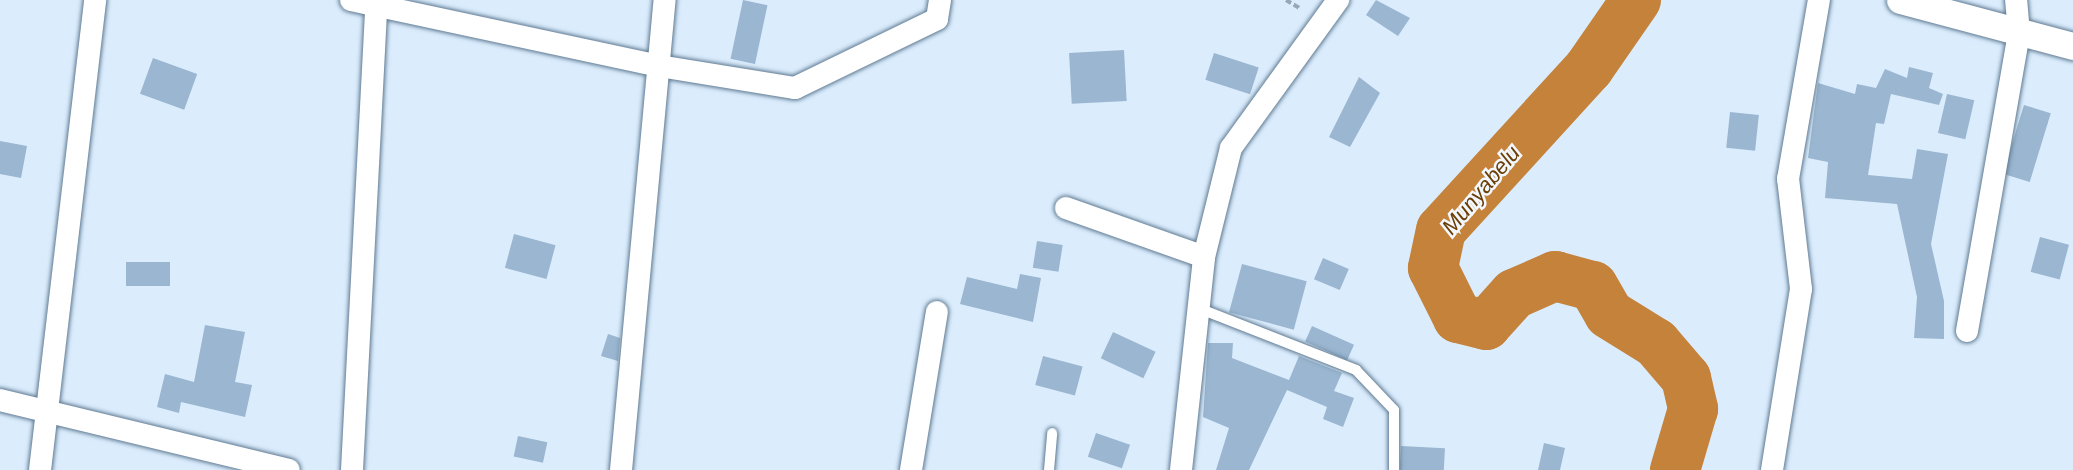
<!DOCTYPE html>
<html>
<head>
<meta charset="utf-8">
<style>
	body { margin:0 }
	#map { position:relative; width:2073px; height:470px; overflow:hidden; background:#dbedfd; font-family:Arial,sans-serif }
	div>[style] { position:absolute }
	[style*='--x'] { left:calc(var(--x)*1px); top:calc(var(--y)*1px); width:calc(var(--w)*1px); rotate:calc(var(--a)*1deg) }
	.river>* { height:50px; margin:-25px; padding:0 25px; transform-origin:25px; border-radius:25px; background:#c5823a }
	.building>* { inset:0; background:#9ab6d0; transform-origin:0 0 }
	.path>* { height:4px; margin-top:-2px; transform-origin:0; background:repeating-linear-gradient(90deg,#98a7b5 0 6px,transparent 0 9px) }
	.roads { filter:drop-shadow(0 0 2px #5f7a92) drop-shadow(0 0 2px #5f7a92) }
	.service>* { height:10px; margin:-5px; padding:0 5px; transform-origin:5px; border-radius:5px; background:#fff }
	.minor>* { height:22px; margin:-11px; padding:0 11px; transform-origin:11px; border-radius:11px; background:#fff }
	.tertiary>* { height:27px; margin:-13.5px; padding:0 13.5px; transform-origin:13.5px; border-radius:13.5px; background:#fff }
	span { translate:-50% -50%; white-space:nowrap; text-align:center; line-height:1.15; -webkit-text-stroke:5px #f2f8fe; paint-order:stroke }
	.water-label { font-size:22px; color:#6b3e03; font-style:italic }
</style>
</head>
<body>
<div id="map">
	<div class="river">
		<i style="--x:1636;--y:0;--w:83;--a:124.7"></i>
		<i style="--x:1589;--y:68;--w:219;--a:132.4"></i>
		<i style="--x:1441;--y:230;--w:39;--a:102"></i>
		<i style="--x:1433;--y:268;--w:56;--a:63.4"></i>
		<i style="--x:1458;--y:318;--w:29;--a:14"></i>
		<i style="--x:1486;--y:325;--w:42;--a:-47.9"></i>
		<i style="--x:1514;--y:294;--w:45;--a:-23.7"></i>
		<i style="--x:1555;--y:276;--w:39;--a:15"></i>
		<i style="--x:1593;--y:286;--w:32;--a:60"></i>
		<i style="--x:1609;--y:314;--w:55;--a:31.7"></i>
		<i style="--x:1656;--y:343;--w:46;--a:49.4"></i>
		<i style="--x:1686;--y:378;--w:32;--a:77"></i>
		<i style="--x:1693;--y:409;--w:64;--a:106.4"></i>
	</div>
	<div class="building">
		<i style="left:743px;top:0;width:25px;height:60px;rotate:12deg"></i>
		<i style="clip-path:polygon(1376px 0,1410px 18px,1398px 36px,1366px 15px)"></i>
		<i style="left:1124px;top:50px;width:51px;height:55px;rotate:87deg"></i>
		<i style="left:1214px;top:53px;width:47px;height:28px;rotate:18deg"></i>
		<i style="left:153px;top:58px;width:47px;height:38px;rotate:20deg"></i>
		<i style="clip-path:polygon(1909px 67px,1933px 73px,1929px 88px,1943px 94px,1939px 105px,1891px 94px,1884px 124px,1876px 123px,1868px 175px,1912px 179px,1917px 149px,1948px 154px,1931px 244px,1944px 301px,1944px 339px,1914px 338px,1917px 297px,1897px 204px,1825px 198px,1828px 162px,1808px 158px,1818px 83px,1855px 94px,1857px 84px,1876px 88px,1885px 69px,1907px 78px)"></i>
		<i style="clip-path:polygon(1359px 77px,1380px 93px,1350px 147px,1329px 137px)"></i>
		<i style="left:1947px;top:94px;width:28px;height:40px;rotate:13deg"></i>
		<i style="left:2024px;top:105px;width:28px;height:72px;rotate:17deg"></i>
		<i style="left:1730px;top:112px;width:29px;height:36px;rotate:6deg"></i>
		<i style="clip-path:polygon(0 141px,27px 146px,21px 178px,0 174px)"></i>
		<i style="left:514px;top:234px;width:43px;height:35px;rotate:15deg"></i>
		<i style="left:2040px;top:237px;width:30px;height:36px;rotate:15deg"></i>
		<i style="left:1037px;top:241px;width:26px;height:27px;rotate:9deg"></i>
		<i style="left:1323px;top:258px;width:28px;height:23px;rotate:23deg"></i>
		<i style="left:126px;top:262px;width:44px;height:24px"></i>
		<i style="left:1242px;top:264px;width:67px;height:50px;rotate:15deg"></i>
		<i style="clip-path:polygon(1020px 274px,1041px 278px,1033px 322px,960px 304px,967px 277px,1017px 289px)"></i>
		<i style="clip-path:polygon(205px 325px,245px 332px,235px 382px,252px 385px,245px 417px,181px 402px,179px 413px,157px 407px,165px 374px,194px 382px)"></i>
		<i style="left:1312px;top:326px;width:46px;height:17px;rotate:24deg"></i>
		<i style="left:1113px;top:332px;width:47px;height:29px;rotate:25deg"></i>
		<i style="clip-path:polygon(608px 334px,620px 338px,618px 361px,601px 356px)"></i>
		<i style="clip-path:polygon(1208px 343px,1233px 343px,1232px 358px,1289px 380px,1299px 356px,1342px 373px,1334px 391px,1354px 398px,1343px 427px,1323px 419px,1327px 407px,1287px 390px,1249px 470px,1216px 470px,1229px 428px,1203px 417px)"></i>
		<i style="left:1043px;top:356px;width:41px;height:30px;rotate:15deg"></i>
		<i style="left:1096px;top:433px;width:36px;height:25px;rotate:19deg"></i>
		<i style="left:518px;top:436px;width:30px;height:21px;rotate:12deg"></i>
		<i style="clip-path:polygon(1544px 443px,1565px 448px,1560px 470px,1538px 470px)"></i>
		<i style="left:1401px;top:446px;width:44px;height:24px;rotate:3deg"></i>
	</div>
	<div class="path">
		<i style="--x:1286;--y:0;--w:17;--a:31"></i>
	</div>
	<div class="roads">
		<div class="service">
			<i style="--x:1198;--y:308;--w:170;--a:21.4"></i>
			<i style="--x:1356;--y:370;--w:55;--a:46.5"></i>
			<i style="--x:1394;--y:410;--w:60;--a:90"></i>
			<i style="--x:1049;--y:470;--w:37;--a:-85"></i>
		</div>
		<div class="minor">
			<i style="--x:351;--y:0;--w:315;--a:12.1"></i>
			<i style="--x:659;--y:66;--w:138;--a:9.2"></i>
			<i style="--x:795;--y:88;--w:158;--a:-25.9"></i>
			<i style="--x:937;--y:19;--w:19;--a:-81"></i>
			<i style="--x:1066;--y:208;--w:146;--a:19.5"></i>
			<i style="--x:1967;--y:331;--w:303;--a:-80.1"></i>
			<i style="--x:2019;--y:33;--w:33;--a:-95"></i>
			<i style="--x:0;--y:400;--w:297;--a:13.6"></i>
			<i style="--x:40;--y:470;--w:473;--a:-83.3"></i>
			<i style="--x:352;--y:470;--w:471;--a:-87"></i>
			<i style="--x:621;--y:470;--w:472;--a:-84.7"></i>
			<i style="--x:911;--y:470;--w:160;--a:-80.7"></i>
			<i style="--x:1181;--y:470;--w:214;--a:-83.8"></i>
			<i style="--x:1204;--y:257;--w:112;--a:-76.1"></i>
			<i style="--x:1231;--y:148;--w:183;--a:-54.1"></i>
			<i style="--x:1772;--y:470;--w:183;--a:-80.9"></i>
			<i style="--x:1801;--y:289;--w:111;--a:-96.7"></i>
			<i style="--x:1788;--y:179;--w:182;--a:-80.2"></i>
		</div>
		<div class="tertiary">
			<i style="--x:1900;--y:0;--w:179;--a:14.9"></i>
		</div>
	</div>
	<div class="water-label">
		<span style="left:1481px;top:190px;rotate:-50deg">Munyabelu</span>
	</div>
</div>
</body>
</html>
